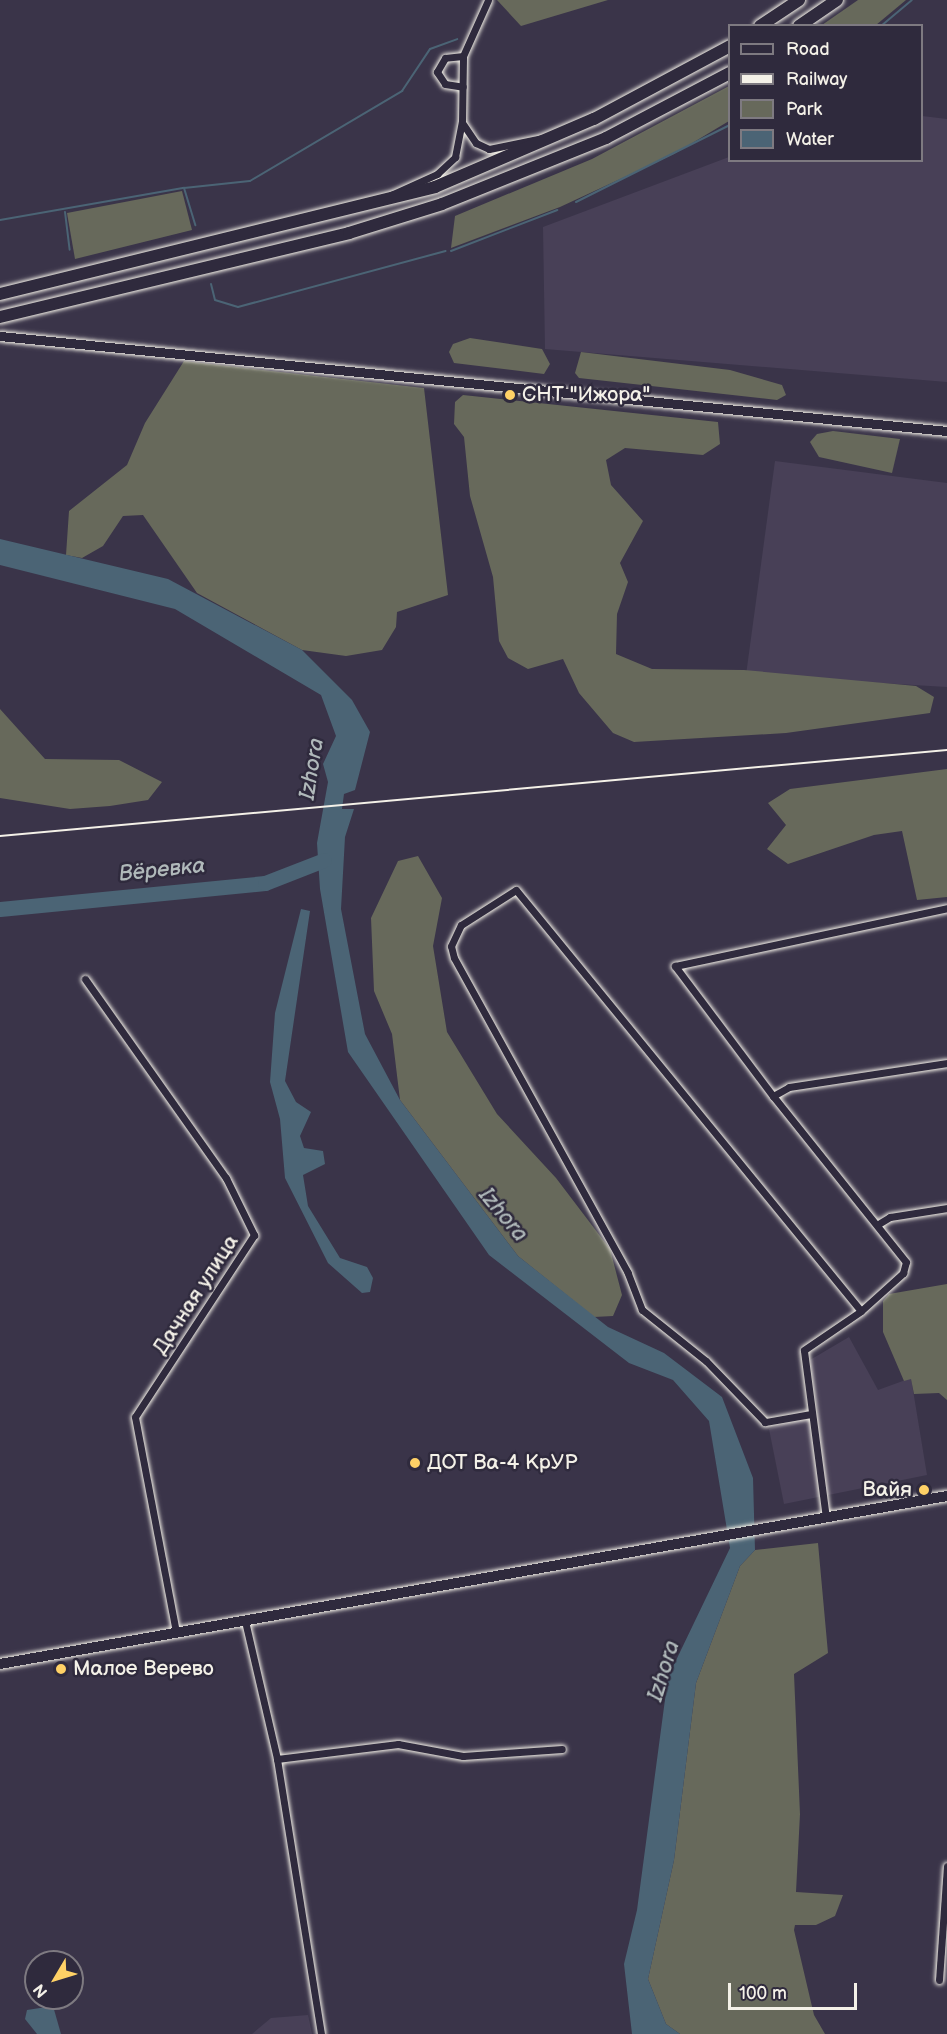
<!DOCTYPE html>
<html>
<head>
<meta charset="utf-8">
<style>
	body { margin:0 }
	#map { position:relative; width:947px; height:2034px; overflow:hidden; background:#3a3449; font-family:"Balsamiq Sans",sans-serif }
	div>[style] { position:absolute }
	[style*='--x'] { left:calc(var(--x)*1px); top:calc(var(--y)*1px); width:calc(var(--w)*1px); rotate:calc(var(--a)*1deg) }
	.built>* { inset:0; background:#484057 }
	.green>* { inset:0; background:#67695b }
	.water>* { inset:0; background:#4b6475 }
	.stream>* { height:2px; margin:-1px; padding:0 1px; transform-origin:1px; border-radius:1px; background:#4b6475 }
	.river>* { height:15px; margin:-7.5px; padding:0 7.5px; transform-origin:7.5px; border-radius:7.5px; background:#4b6475 }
	.roads { filter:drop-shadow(0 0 2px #f4f1e8) drop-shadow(0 0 2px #f4f1e8) }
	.street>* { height:7px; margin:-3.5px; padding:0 3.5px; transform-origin:3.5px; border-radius:3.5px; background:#2f2a3d }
	.secondary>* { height:9px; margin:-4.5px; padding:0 4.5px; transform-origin:4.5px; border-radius:4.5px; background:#2f2a3d }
	.primary>* { height:10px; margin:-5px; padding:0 5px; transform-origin:5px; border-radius:5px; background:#2f2a3d }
	.highway>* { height:12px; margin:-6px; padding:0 6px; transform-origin:6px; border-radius:6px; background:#2f2a3d }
	.rail>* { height:2px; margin:-1px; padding:0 1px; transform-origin:1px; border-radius:1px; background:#f4f1e8 }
	.dots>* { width:16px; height:16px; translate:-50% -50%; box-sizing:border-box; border:3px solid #2f2a3d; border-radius:50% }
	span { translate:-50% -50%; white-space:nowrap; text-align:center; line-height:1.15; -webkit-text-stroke:5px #2f2a3d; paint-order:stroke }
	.poi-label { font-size:21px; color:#f4f1e8 }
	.left { translate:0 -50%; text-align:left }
	.right { translate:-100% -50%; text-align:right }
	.street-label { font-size:21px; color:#f4f1e8 }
	.water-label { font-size:22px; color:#b0b9ba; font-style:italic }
	.legend { position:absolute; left:728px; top:24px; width:195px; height:138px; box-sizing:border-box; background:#2f2a3d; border:2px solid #7e7a81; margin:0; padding:8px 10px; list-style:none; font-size:18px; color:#f4f1e8 }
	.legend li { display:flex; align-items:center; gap:12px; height:30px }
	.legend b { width:30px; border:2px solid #7e7a81 }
	.north { position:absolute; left:24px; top:1950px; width:60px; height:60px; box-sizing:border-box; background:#2f2a3d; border:2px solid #7e7a81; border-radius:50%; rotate:232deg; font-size:16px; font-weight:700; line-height:24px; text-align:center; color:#f4f1e8 }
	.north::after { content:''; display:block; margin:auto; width:21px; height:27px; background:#ffd166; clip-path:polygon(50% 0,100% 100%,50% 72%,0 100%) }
	.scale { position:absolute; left:728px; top:1983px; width:129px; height:27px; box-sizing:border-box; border:3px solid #f4f1e8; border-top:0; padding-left:8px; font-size:18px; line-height:21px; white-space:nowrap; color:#f4f1e8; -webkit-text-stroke:4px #2f2a3d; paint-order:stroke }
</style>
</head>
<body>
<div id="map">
	<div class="built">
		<i style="clip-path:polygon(922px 116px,947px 119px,947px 382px,545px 349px,543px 227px,729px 157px,922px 160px)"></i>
		<i style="clip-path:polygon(775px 461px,947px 483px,947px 687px,746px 675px)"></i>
		<i style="clip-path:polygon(849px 1337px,878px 1390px,911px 1378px,927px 1475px,784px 1504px,769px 1429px,818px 1413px,810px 1360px)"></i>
		<i style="clip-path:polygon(308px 2015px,312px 2034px,252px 2034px,271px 2018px)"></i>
	</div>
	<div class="green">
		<i style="clip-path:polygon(497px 0,608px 0,521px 26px)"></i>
		<i style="clip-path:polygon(858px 0,906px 0,876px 25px,822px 25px)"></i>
		<i style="clip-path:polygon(729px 86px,729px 121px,674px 154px,560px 207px,451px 248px,455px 216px,592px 159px)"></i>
		<i style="clip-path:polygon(182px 191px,192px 230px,75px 259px,67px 213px)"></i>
		<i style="clip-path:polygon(470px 338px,542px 349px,550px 364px,544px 374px,454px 363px,449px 352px,453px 344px)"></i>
		<i style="clip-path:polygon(581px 352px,730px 370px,782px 385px,786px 395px,777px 400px,579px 378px,575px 373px)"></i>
		<i style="clip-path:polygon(184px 361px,424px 388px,448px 595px,397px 612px,396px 627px,382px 650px,346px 656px,302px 650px,197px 593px,143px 515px,123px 516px,103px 546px,82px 558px,66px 555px,69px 511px,127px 465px,145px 423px)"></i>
		<i style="clip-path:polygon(463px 395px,718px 422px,720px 444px,703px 455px,625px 448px,606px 460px,611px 485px,643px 521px,620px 563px,628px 582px,617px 614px,616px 654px,652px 669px,744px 670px,916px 686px,934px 697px,930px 713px,786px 733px,634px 742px,613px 733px,579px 693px,563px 659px,528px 669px,508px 658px,499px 641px,493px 577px,470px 496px,464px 437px,454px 424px,455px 402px)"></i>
		<i style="clip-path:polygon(833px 431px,900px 439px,892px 473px,819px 457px,810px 442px,817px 434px)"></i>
		<i style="clip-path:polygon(0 709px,45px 759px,119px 760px,162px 782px,148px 800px,110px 806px,70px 809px,0 798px)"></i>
		<i style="clip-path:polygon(947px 769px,947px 897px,917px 900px,902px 831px,874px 835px,788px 864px,767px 849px,786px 825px,768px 803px,790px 789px)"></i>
		<i style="clip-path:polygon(418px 856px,442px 898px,433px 946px,447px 1032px,497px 1114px,556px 1178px,610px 1249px,622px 1295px,613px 1316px,594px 1317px,518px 1256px,400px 1100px,392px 1034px,374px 991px,371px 918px,398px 861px)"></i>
		<i style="clip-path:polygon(947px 1284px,947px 1400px,939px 1393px,914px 1394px,911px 1379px,904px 1381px,883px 1332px,883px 1301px,889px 1294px)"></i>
		<i style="clip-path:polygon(818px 1543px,828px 1653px,794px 1674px,800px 1814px,796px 1892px,843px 1895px,835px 1916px,816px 1925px,795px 1925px,794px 1930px,814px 2015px,825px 2034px,680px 2034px,666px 2024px,648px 1979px,674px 1860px,696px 1683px,740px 1566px,755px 1550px)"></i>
	</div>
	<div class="water">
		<i style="clip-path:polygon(0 539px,168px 579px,302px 650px,352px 700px,370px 732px,355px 790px,344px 794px,342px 809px,354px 809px,345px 837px,341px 909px,365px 1034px,400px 1100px,518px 1256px,608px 1327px,664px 1353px,722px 1397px,753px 1478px,755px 1550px,740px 1566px,696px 1683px,674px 1860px,648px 1979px,666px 2024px,680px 2034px,632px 2034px,624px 1964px,637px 1910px,668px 1677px,730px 1548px,709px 1421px,673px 1380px,629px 1363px,489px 1255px,348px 1052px,320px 889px,317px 843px,328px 782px,323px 764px,336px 736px,321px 695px,175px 609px,0 565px)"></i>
		<i style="clip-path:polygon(301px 909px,310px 911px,285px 1081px,296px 1102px,311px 1112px,300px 1136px,304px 1148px,323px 1151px,325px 1164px,303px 1175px,308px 1206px,340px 1258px,367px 1267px,373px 1278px,370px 1292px,362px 1293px,328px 1263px,285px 1178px,280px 1119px,270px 1082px,275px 1013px)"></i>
		<i style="clip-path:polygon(53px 2006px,61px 2034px,37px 2034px,25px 2019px,27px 2010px)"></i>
	</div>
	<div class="stream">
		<i style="--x:881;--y:26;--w:40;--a:-40"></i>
		<i style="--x:184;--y:188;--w:66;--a:-6.1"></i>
		<i style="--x:250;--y:181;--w:177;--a:-30.6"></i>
		<i style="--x:402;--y:91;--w:50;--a:-56.3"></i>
		<i style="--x:430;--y:49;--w:29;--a:-20"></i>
		<i style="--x:576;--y:202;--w:172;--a:-26.6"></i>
		<i style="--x:65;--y:212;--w:38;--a:83"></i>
		<i style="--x:0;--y:220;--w:187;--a:-9.9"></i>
		<i style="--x:184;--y:188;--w:39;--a:73"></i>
		<i style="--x:451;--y:251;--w:114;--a:-21.1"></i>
		<i style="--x:211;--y:284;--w:16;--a:76"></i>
		<i style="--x:215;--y:300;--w:24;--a:17"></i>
		<i style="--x:238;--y:307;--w:215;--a:-15.1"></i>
	</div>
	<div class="river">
		<i style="--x:0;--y:909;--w:266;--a:-5.6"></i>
		<i style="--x:265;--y:883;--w:63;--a:-21.3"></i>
	</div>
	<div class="roads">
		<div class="street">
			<i style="--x:463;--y:56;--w:18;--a:174"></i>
			<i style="--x:445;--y:58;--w:16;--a:120"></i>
			<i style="--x:437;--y:72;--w:14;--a:56"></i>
			<i style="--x:445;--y:84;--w:18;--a:9"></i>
			<i style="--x:463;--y:124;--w:23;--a:56"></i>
			<i style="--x:476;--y:143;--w:14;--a:25"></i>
			<i style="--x:489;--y:149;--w:55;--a:-11.5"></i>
			<i style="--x:391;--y:195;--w:51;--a:-24.5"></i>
			<i style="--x:437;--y:174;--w:25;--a:-43"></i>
			<i style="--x:455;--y:157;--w:36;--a:-79"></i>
			<i style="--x:462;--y:122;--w:66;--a:-89.1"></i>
			<i style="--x:463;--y:56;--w:61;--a:-65.9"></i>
			<i style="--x:85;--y:979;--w:244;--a:54.7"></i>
			<i style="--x:226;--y:1178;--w:64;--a:63.8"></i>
			<i style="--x:254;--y:1235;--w:217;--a:123.2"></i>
			<i style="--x:135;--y:1417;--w:218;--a:79.2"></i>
			<i style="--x:773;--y:1096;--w:163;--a:-127"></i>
			<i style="--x:675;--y:966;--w:278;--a:-12"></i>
			<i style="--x:880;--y:1223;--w:12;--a:-31"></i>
			<i style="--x:890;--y:1217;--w:58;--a:-9"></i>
			<i style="--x:811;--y:1414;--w:47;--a:170.1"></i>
			<i style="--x:765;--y:1422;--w:85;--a:-134"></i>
			<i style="--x:706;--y:1361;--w:82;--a:-141.4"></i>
			<i style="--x:642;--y:1310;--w:40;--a:-111"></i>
			<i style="--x:628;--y:1273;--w:360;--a:-118.9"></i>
			<i style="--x:454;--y:958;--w:12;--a:-104"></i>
			<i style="--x:451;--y:946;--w:23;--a:-65"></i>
			<i style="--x:461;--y:925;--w:65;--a:-32.5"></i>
			<i style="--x:516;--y:890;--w:544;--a:50.67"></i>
			<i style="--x:826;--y:1518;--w:169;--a:-97.5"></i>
			<i style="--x:804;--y:1350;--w:69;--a:-34.4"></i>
			<i style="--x:861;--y:1311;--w:57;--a:-42.1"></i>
			<i style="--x:903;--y:1273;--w:11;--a:-75"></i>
			<i style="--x:906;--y:1262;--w:213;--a:-128.7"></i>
			<i style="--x:773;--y:1096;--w:18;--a:-29"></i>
			<i style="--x:789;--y:1087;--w:160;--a:-8.6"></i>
			<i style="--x:245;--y:1621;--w:142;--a:76.9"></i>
			<i style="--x:277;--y:1759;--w:278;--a:80.9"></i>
			<i style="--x:277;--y:1759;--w:122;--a:-7.1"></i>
			<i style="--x:398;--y:1744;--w:66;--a:10.5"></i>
			<i style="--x:463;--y:1756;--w:99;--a:-4"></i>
			<i style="--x:939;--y:1980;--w:114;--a:-86"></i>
		</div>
		<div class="secondary">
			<i style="--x:0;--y:336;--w:952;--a:5.73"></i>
		</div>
		<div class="primary">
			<i style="--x:0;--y:1664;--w:962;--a:-10.06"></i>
		</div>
		<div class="highway">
			<i style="--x:760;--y:26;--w:47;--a:-33.7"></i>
			<i style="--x:799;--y:26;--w:46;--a:-34.4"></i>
			<i style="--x:0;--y:294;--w:448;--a:-13.8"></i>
			<i style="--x:435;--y:187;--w:173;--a:-23.2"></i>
			<i style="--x:594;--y:119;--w:154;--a:-28.2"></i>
			<i style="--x:0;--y:317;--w:359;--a:-13.5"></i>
			<i style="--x:349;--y:233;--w:97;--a:-17.3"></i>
			<i style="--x:442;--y:204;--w:177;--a:-21.9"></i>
			<i style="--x:606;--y:138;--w:140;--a:-27.7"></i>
		</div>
	</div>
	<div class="rail">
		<i style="--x:0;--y:836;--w:951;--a:-5.19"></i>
	</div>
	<div class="dots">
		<i style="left:510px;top:395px;background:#ffd166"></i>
		<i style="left:415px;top:1463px;background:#ffd166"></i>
		<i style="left:924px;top:1490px;background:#ffd166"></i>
		<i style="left:61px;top:1669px;background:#ffd166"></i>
	</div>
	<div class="poi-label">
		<span class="left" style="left:522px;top:395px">СНТ "Ижора"</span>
		<span class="left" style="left:427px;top:1463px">ДОТ Ва-4 КрУР</span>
		<span class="right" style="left:912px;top:1490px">Вайя</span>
		<span class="left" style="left:73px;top:1669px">Малое Верево</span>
	</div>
	<div class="street-label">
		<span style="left:196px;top:1295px;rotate:-57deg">Дачная улица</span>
	</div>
	<div class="water-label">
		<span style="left:312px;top:769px;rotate:-81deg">Izhora</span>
		<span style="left:162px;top:870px;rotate:-6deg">Вёревка</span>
		<span style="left:503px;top:1215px;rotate:50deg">Izhora</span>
		<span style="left:664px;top:1671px;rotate:-73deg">Izhora</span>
	</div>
	<ul class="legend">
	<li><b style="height:8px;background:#2f2a3d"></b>Road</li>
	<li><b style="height:8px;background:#f4f1e8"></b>Railway</li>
	<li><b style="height:16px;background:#67695b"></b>Park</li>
	<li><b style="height:16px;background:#4b6475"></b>Water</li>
	</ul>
	<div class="north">N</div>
	<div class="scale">100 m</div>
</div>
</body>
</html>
